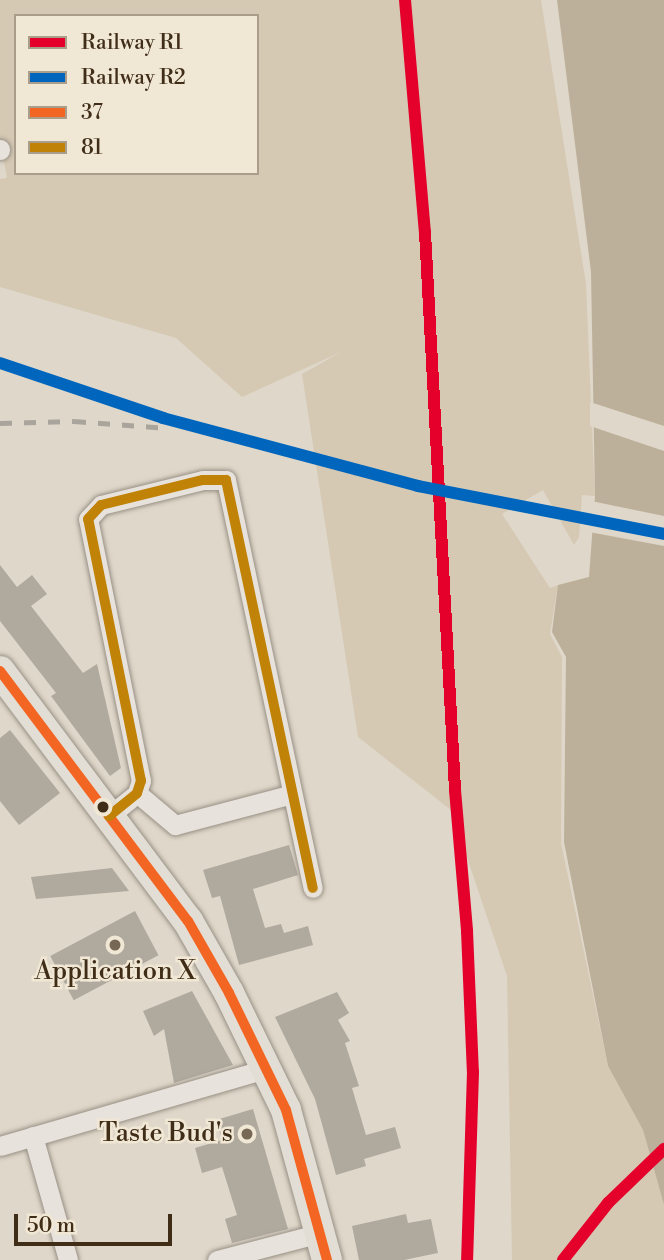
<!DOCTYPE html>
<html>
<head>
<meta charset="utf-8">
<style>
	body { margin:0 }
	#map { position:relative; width:664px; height:1260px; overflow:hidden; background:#dfd7c9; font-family:"Libre Bodoni",serif }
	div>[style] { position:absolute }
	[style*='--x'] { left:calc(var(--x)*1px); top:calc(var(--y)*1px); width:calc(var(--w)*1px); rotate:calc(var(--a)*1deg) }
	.green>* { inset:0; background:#d5c9b4 }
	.water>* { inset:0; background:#bdb09a }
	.pier>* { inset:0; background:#dfd7c9 }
	.building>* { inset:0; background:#b0a99e; transform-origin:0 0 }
	.roads { filter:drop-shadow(0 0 2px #989085) drop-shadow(0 0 2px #989085) }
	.minor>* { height:19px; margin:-9.5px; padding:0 9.5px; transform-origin:9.5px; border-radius:9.5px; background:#e7e2db }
	.primary>* { height:30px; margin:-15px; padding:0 15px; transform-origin:15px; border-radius:15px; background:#e2ded5 }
	.rail>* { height:5px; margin-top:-2.5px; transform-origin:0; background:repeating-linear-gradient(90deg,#a9a49c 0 12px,transparent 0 24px) }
	.bus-1>* { height:10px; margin:-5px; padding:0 5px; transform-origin:5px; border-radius:5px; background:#f26522 }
	.bus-2>* { height:10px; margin:-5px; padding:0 5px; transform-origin:5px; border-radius:5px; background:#c08207 }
	.rail-1>* { height:12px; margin:-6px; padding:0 6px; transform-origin:6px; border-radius:6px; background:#e4002b }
	.rail-2>* { height:12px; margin:-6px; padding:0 6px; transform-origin:6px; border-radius:6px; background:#0065bd }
	.dots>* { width:19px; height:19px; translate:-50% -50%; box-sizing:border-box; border:4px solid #f1e7d5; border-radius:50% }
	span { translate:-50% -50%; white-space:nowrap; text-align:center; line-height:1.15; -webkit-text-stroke:5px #f1e7d5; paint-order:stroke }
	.poi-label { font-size:26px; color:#3f2d17 }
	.right { translate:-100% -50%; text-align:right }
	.legend { position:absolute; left:14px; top:14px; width:245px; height:161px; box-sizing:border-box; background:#f1e7d5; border:2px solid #aa9d89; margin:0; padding:9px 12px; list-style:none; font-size:21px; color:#3f2d17 }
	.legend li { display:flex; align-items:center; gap:14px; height:35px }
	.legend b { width:35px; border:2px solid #aa9d89 }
	.scale { position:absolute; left:14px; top:1214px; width:158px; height:32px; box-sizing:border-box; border:4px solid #3f2d17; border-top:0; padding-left:9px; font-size:21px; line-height:24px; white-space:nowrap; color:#3f2d17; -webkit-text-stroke:5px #f1e7d5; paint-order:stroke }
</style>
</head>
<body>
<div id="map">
	<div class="green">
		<i style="clip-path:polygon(evenodd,0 0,541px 0,586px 284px,595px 496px,582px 495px,579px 537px,574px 545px,543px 490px,502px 514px,550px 588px,558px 585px,550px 634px,562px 657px,561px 843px,608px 1066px,643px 1130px,664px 1205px,664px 1260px,512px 1260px,507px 976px,451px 810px,358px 737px,302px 374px,341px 352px,242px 397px,176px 338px,0 287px,0 179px,7px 178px,0 141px,0 0,16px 16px,257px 16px,257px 173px,16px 173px,16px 16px)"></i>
	</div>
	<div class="water">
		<i style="clip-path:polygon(557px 0,664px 0,664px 1205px,643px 1130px,608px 1066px,564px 842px,566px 657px,552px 632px,558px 585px,589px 577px,595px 496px,591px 272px)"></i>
	</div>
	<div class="pier">
		<i style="clip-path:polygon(590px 402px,664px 426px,664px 451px,590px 426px)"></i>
		<i style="clip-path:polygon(591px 501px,664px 516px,664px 546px,589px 532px)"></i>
	</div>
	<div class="building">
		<i style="clip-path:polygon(0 565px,17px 587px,32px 575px,47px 594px,31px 606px,83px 673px,97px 664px,121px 768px,110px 776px,51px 696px,56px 693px,0 621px)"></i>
		<i style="clip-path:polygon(10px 730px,60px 793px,19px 825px,0 801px,0 738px)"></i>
		<i style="clip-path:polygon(289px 845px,298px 875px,253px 889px,265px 928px,281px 924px,284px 933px,308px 926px,313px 945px,239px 965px,220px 896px,212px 898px,203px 870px)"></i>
		<i style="clip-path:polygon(112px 868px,129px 891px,36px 899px,31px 877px)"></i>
		<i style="left:135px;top:911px;width:50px;height:96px;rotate:62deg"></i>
		<i style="clip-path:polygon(192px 991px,233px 1065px,174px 1083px,164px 1029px,154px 1036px,143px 1011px)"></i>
		<i style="clip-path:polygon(337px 992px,349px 1013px,338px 1020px,350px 1041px,345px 1043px,359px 1086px,352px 1088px,366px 1135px,395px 1127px,401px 1148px,364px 1159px,366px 1166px,336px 1175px,315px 1099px,275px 1017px)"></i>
		<i style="clip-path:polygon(253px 1109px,288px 1229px,232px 1243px,225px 1219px,237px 1215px,222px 1167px,202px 1173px,195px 1148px,222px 1140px,216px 1120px)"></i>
		<i style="clip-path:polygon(406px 1214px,408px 1223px,431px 1219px,438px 1253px,404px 1260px,359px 1260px,352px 1226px)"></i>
	</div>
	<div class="roads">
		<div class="minor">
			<i style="--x:0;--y:149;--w:1;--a:90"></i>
			<i style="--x:137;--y:793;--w:50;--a:40.1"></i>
			<i style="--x:175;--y:825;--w:121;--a:-14.8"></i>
			<i style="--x:109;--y:816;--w:36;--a:-39"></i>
			<i style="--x:137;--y:793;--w:13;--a:-72"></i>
			<i style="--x:141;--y:781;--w:267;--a:-101.4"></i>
			<i style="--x:88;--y:519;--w:19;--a:-47"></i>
			<i style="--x:101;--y:505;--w:105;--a:-13.8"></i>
			<i style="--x:203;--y:480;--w:23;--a:0"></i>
			<i style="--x:226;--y:480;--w:417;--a:78"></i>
			<i style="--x:33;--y:1136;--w:129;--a:74.2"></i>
			<i style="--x:0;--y:1146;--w:279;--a:-16.2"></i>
			<i style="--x:217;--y:1260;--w:107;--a:-14.6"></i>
		</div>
		<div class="primary">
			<i style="--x:0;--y:671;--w:313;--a:53.1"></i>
			<i style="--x:188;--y:921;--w:83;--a:60.3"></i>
			<i style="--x:229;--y:993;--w:130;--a:64"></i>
			<i style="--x:286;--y:1110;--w:156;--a:74.7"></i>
		</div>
	</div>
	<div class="rail">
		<i style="--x:0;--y:363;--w:172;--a:18.6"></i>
		<i style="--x:163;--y:418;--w:264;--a:14.9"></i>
		<i style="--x:418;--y:486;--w:251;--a:11"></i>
		<i style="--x:0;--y:423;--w:74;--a:-1.5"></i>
		<i style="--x:74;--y:421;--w:94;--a:4.3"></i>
		<i style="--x:563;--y:1260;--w:73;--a:-51.7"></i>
		<i style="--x:608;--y:1203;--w:78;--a:-44"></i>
	</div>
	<div class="bus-1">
		<i style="--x:0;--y:671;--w:313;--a:53.1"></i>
		<i style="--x:188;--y:921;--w:83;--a:60.3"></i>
		<i style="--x:229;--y:993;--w:130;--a:64"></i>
		<i style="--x:286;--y:1110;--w:156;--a:74.7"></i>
	</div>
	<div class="bus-2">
		<i style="--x:109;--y:816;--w:36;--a:-39"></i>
		<i style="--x:137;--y:793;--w:13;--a:-72"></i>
		<i style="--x:141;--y:781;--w:267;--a:-101.4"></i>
		<i style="--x:88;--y:519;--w:19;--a:-47"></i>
		<i style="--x:101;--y:505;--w:105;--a:-13.8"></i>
		<i style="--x:203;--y:480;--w:23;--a:0"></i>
		<i style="--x:226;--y:480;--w:417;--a:78"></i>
	</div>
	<div class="rail-1">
		<i style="--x:405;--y:0;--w:233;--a:85.1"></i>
		<i style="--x:425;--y:232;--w:559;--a:86.92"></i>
		<i style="--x:455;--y:790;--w:142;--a:85.1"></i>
		<i style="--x:467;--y:931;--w:141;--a:87.6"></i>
		<i style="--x:473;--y:1072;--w:188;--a:91.8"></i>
		<i style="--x:563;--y:1260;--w:73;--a:-51.7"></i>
		<i style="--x:608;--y:1203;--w:78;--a:-44"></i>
	</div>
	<div class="rail-2">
		<i style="--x:0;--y:363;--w:172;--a:18.6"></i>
		<i style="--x:163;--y:418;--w:264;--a:14.9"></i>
		<i style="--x:418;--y:486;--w:251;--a:11"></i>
	</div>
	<div class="dots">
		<i style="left:103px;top:807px;background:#3f2d17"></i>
		<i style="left:115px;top:945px;background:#776855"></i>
		<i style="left:247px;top:1134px;background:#776855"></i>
	</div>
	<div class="poi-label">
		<span style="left:115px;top:972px">Application X</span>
		<span class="right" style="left:233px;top:1134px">Taste Bud's</span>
	</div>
	<ul class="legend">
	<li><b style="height:9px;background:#e4002b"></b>Railway R1</li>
	<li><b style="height:9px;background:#0065bd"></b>Railway R2</li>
	<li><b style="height:9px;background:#f26522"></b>37</li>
	<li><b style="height:9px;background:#c08207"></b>81</li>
	</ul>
	<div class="scale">50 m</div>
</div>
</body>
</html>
